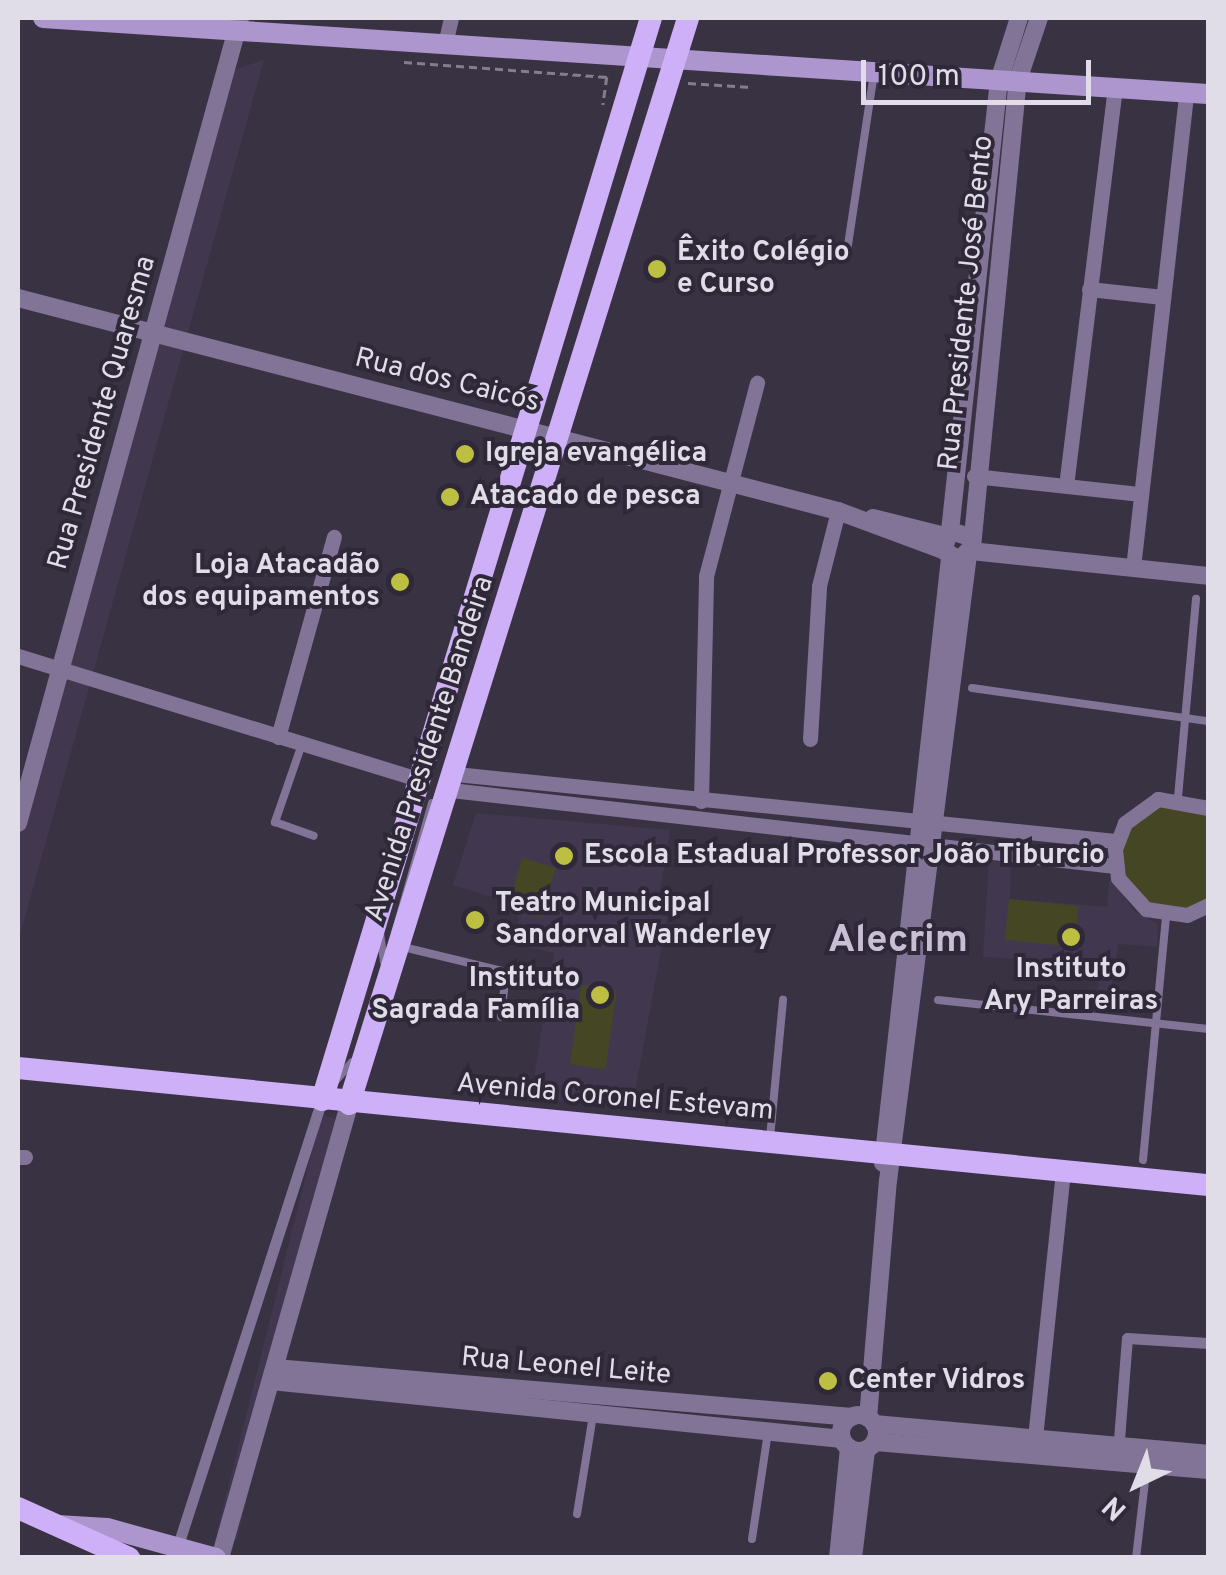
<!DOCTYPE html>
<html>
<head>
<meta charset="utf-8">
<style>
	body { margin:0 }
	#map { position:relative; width:1226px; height:1575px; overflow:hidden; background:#393243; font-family:Overpass,sans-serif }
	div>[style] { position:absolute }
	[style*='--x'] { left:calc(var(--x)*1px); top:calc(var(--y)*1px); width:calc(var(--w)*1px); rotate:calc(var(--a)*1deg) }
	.built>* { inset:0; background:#413850; transform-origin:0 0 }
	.green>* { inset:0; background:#444624; transform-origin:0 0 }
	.path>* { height:2.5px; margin-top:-1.25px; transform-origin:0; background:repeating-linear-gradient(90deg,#837e8c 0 8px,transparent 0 13px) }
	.service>* { height:8px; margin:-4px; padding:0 4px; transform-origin:4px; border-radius:4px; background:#817497 }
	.pedestrian>* { height:11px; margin:-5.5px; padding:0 5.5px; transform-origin:5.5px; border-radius:5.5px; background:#817497 }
	.minor>* { height:15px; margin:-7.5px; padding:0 7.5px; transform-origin:7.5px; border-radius:7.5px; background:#817497 }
	.tertiary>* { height:18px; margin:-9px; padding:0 9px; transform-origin:9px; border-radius:9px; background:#817497 }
	.tertiary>.ring { margin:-9px; padding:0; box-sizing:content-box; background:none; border:18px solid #817497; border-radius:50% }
	.secondary>* { height:20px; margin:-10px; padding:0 10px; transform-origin:10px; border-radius:10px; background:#ac96cd }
	.primary>* { height:22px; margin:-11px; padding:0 11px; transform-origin:11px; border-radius:11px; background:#cdb0f8 }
	.dots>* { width:28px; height:28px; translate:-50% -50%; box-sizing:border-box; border:5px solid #2f2839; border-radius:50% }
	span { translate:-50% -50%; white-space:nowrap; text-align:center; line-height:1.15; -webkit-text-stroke:8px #2f2839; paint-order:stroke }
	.poi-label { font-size:28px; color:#e1dde8; font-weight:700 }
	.left { translate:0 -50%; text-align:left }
	.right { translate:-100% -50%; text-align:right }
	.street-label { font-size:28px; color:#e1dde8 }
	.district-label { font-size:38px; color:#c8bfd5; font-weight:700 }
	.frame { position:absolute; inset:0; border:20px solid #e1dde8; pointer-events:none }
	.north { position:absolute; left:1086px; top:1435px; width:100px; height:100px; -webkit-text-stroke:8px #2f2839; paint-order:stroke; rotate:223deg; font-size:28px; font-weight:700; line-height:40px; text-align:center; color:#e1dde8 }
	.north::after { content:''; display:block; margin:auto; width:35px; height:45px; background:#e1dde8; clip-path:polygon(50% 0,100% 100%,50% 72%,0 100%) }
	.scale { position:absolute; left:861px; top:60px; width:230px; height:45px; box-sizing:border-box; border:5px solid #e1dde8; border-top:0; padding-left:12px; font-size:30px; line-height:35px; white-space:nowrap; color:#e1dde8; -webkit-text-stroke:8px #2f2839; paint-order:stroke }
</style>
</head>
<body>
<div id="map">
	<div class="built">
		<i style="clip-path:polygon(264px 60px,18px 942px,18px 838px,230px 71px)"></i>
		<i style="clip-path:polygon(476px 813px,670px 830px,656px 915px,667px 917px,632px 1108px,531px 1097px,554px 953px,513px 943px,519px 917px,507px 912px,509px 902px,453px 885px)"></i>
		<i style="clip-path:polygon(989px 861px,1011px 862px,1010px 899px,1107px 907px,1110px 875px,1134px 911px,1158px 924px,1157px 947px,1118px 944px,1108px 1005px,1096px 1003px,1102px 964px,983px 957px)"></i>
		<i style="left:321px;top:1115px;width:21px;height:433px;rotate:14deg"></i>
	</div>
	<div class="green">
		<i style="clip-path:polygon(1154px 801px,1208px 810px,1208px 900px,1179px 912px,1158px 910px,1124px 881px,1122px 832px)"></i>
		<i style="left:522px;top:858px;width:35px;height:52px;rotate:16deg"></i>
		<i style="left:1009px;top:899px;width:70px;height:41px;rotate:6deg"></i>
		<i style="left:581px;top:985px;width:36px;height:80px;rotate:8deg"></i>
	</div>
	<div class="path">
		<i style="--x:404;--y:62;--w:204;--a:4.2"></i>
		<i style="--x:607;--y:77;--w:28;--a:98"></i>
		<i style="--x:688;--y:83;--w:63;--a:3.6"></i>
	</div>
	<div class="service">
		<i style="--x:848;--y:245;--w:174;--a:-81.4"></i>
		<i style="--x:972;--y:688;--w:238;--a:8"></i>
		<i style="--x:302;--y:744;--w:83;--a:109.1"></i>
		<i style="--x:275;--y:822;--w:41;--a:19.7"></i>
		<i style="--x:1178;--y:797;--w:199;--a:-84.8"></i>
		<i style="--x:380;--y:933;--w:30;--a:82"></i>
		<i style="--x:395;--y:933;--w:135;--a:-74.1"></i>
		<i style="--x:403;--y:947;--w:106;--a:13.6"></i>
		<i style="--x:506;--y:972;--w:45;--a:96.3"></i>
		<i style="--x:938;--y:1000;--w:272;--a:6.1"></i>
		<i style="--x:332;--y:1085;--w:30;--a:-49"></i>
		<i style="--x:770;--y:1138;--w:139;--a:-84.6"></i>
		<i style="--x:1143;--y:1160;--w:245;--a:-84.6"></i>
		<i style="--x:577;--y:1514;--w:100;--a:-80.8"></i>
		<i style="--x:752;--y:1539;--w:108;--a:-81.5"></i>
		<i style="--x:1136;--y:1558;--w:95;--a:-83.3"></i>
	</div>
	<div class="pedestrian">
		<i style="--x:1118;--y:1452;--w:114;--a:-85.5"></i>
		<i style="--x:1127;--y:1338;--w:81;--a:3.5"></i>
		<i style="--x:178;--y:1545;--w:468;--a:-72.1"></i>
	</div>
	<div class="minor">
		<i style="--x:445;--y:44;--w:27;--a:-77"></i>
		<i style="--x:1089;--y:289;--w:74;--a:6.2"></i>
		<i style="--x:974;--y:476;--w:168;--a:6.2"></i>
		<i style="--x:1066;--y:486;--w:401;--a:-83"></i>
		<i style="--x:1133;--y:568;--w:478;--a:-83.6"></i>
		<i style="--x:18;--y:656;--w:422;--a:17.1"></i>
		<i style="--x:278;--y:737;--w:208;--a:-74.4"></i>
		<i style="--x:810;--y:739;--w:153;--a:-86.6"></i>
		<i style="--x:819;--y:586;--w:77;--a:-75.8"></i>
		<i style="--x:456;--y:774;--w:663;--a:5.8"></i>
		<i style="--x:451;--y:790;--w:668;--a:6.53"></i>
		<i style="--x:701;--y:801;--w:225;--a:-88.7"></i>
		<i style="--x:706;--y:576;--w:200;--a:-75.2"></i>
		<i style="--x:1208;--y:808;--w:51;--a:-169.8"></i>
		<i style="--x:1158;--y:799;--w:41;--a:144"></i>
		<i style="--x:1125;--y:823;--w:28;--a:111"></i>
		<i style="--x:1115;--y:849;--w:29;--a:84"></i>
		<i style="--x:1118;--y:878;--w:42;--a:47.9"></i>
		<i style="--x:1146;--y:909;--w:41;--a:8.3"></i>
		<i style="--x:1187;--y:915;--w:23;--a:-25"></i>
		<i style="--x:18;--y:1157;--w:7;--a:0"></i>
		<i style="--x:1034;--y:1447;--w:276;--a:-84"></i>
	</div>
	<div class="tertiary">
		<i style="--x:18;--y:298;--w:847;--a:14.56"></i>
		<i style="--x:838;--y:511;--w:112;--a:20.4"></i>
		<i style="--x:873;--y:518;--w:74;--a:14"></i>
		<i style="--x:950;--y:531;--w:453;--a:-83.8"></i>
		<i style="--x:999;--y:81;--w:66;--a:-72.4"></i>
		<i style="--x:970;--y:537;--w:21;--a:-163"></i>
		<i style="--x:950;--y:531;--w:20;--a:110"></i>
		<i style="--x:943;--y:550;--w:19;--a:32"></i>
		<i style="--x:959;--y:560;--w:18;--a:-45"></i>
		<i style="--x:972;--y:547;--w:469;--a:-84.4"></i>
		<i style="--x:1018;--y:80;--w:65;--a:-71.3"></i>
		<i style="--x:971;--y:551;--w:238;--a:6"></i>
		<i style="--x:18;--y:823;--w:835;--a:-74.58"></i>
		<i style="--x:883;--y:1163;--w:609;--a:-83.68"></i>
		<i style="--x:275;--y:1368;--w:579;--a:4.85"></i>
		<i style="--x:271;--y:1381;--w:574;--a:5.8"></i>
		<i class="ring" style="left:841px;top:1415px;width:18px;height:18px"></i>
		<i style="--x:868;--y:1418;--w:238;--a:-85.2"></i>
		<i style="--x:888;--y:1181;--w:631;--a:-82.72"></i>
		<i style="--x:874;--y:1424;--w:335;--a:5.1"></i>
		<i style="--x:875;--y:1442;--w:334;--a:4.8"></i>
		<i style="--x:220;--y:1558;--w:472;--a:-74.1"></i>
		<i style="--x:838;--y:1558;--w:111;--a:-84.3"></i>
		<i style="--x:853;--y:1558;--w:109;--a:-83.1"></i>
	</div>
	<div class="secondary">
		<i style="--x:43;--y:18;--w:1167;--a:3.73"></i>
		<i style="--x:57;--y:1525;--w:50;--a:3.4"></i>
		<i style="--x:107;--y:1528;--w:113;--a:15.4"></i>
	</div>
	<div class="primary">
		<i style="--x:18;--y:1068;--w:1196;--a:5.62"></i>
		<i style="--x:322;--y:1100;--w:1131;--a:-73.09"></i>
		<i style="--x:349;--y:1104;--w:1138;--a:-72.66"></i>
		<i style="--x:18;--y:1508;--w:122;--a:24.2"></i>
	</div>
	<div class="dots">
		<i style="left:657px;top:269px;background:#bdbf43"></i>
		<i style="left:465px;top:454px;background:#bdbf43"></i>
		<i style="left:450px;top:497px;background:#bdbf43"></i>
		<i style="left:400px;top:582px;background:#bdbf43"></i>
		<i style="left:564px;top:856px;background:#bdbf43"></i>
		<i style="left:475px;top:920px;background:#bdbf43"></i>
		<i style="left:1071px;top:937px;background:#bdbf43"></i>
		<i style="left:600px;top:995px;background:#bdbf43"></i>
		<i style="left:828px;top:1381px;background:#bdbf43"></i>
	</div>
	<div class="poi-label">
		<span class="left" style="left:677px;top:269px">Êxito Colégio<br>e Curso</span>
		<span class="left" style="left:485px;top:454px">Igreja evangélica</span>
		<span class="left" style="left:470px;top:497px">Atacado de pesca</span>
		<span class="right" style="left:380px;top:582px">Loja Atacadão<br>dos equipamentos</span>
		<span class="left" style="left:584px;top:856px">Escola Estadual Professor João Tiburcio</span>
		<span class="left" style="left:495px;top:920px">Teatro Municipal<br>Sandorval Wanderley</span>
		<span style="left:1071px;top:986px">Instituto<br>Ary Parreiras</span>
		<span class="right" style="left:580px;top:995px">Instituto<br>Sagrada Família</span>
		<span class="left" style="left:848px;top:1381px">Center Vidros</span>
	</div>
	<div class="street-label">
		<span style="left:967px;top:303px;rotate:-84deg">Rua Presidente José Bento</span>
		<span style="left:447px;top:381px;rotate:14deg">Rua dos Caicós</span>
		<span style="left:103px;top:413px;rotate:-74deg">Rua Presidente Quaresma</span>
		<span style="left:430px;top:749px;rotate:-72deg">Avenida Presidente Bandeira</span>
		<span style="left:615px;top:1098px;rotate:5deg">Avenida Coronel Estevam</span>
		<span style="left:566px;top:1367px;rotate:5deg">Rua Leonel Leite</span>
	</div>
	<div class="district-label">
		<span style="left:898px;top:942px">Alecrim</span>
	</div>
	<div class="frame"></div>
	<div class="north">N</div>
	<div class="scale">100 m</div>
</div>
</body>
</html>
